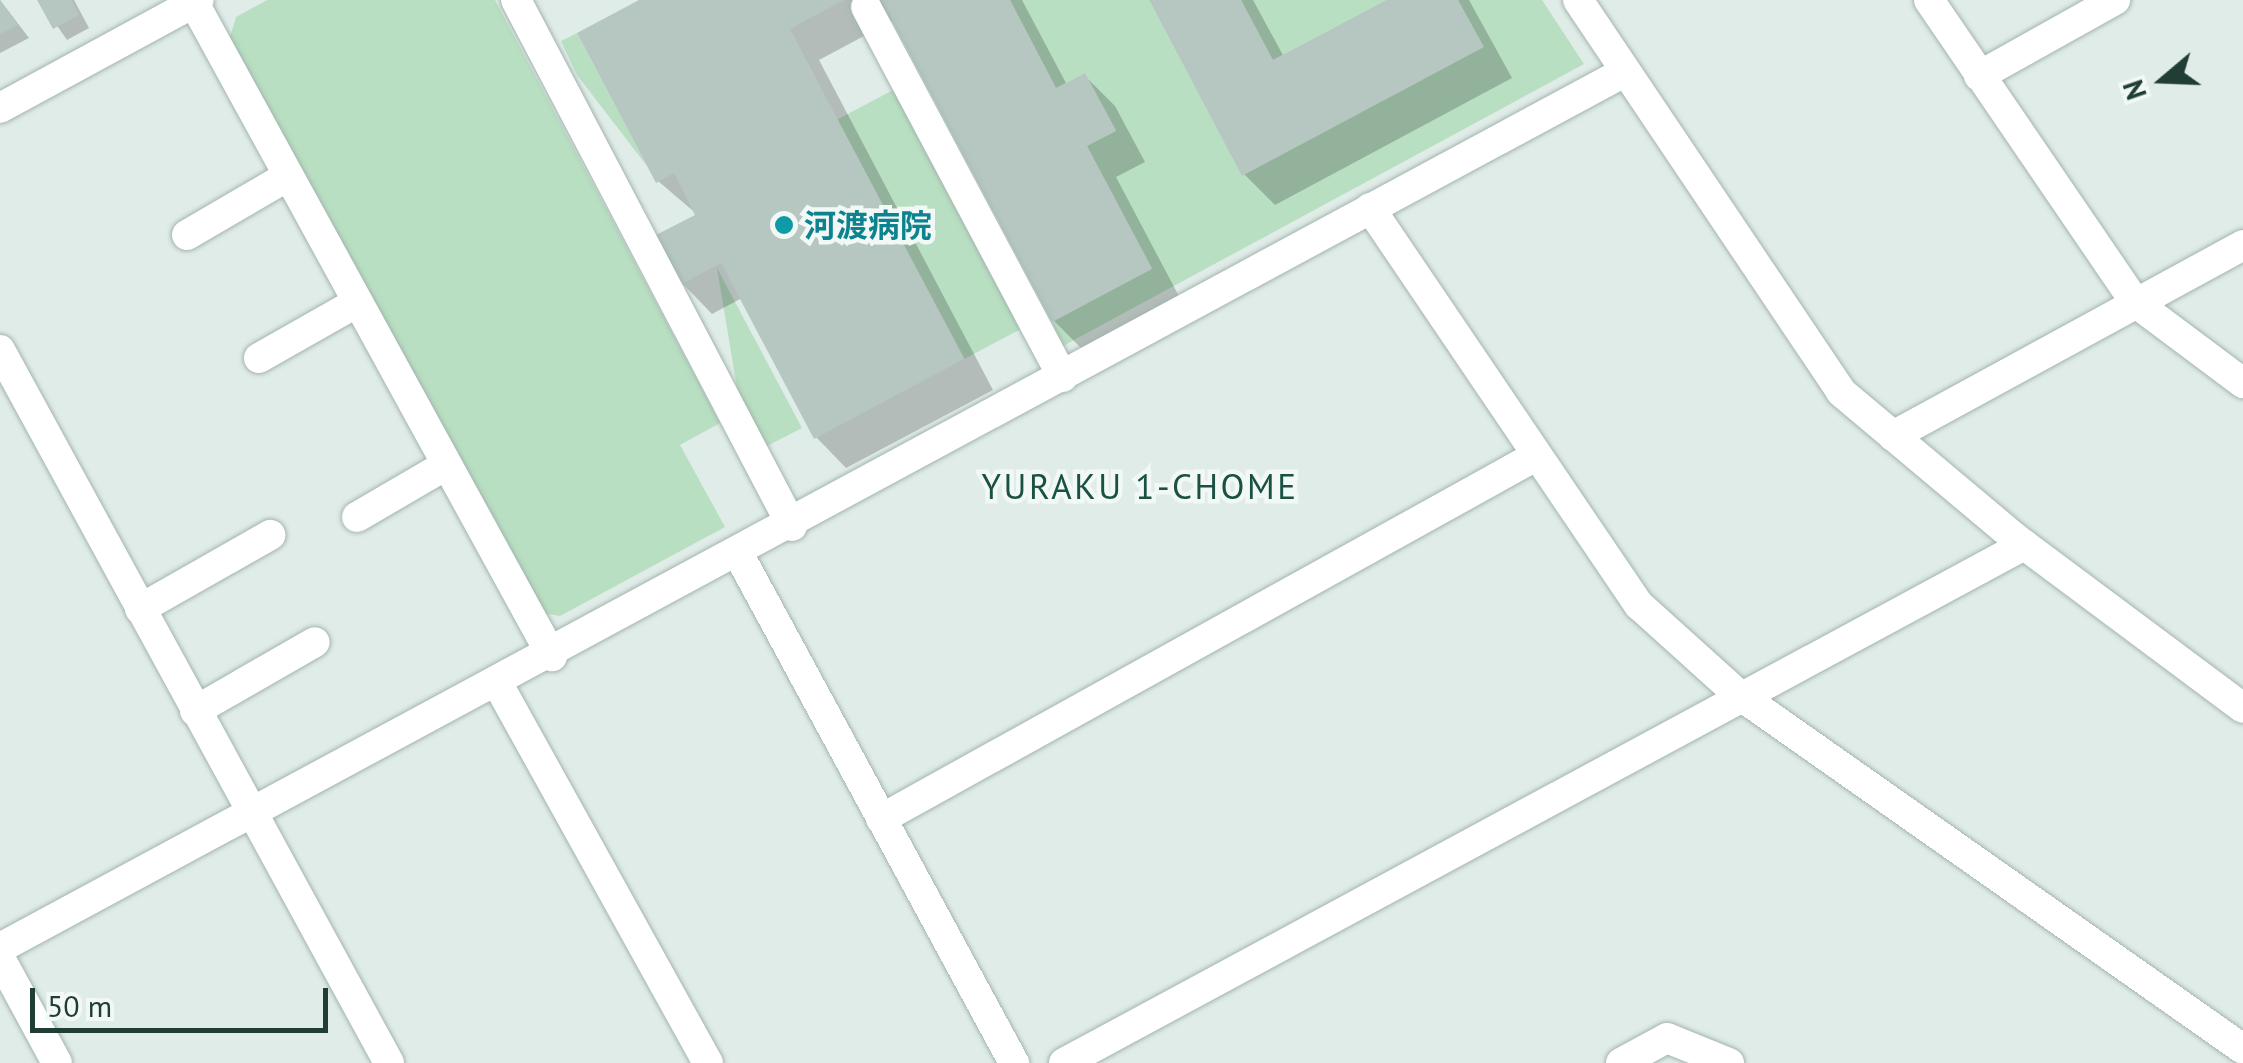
<!DOCTYPE html>
<html>
<head>
<meta charset="utf-8">
<style>
	body { margin:0 }
	#map { position:relative; width:2243px; height:1063px; overflow:hidden; background:#e0ece7; font-family:"PT Sans","Noto Sans JP",sans-serif }
	div>[style] { position:absolute }
	[style*='--x'] { left:calc(var(--x)*1px); top:calc(var(--y)*1px); width:calc(var(--w)*1px); rotate:calc(var(--a)*1deg) }
	.green>* { inset:0; background:#b8dfc2; transform-origin:0 0 }
	.shadow>* { inset:0; background:#0003 }
	.building>* { inset:0; background:#b5c7c0 }
	.roads { filter:drop-shadow(0 0 2px #a3b4ae) drop-shadow(0 0 2px #a3b4ae) }
	.minor>* { height:30px; margin:-15px; padding:0 15px; transform-origin:15px; border-radius:15px; background:#fff }
	.dots>* { width:28px; height:28px; translate:-50% -50%; box-sizing:border-box; border:5px solid #f1f8f5; border-radius:50% }
	span { translate:-50% -50%; white-space:nowrap; text-align:center; line-height:1.15; -webkit-text-stroke:9px #f1f8f5; paint-order:stroke }
	.culture-label { font-size:32px; color:#0d838f; font-weight:700 }
	.left { translate:0 -50%; text-align:left }
	.neighbourhood-label { font-size:35px; color:#1a5143; letter-spacing:2.5px }
	.north { position:absolute; left:2113px; top:30px; width:100px; height:100px; -webkit-text-stroke:8px #f1f8f5; paint-order:stroke; rotate:251deg; font-size:28px; font-weight:700; line-height:40px; text-align:center; color:#203e35 }
	.north::after { content:''; display:block; margin:auto; width:35px; height:45px; background:#203e35; clip-path:polygon(50% 0,100% 100%,50% 72%,0 100%) }
	.scale { position:absolute; left:30px; top:988px; width:298px; height:45px; box-sizing:border-box; border:5px solid #203e35; border-top:0; padding-left:12px; font-size:30px; line-height:35px; white-space:nowrap; color:#203e35; -webkit-text-stroke:8px #f1f8f5; paint-order:stroke }
</style>
</head>
<body>
<div id="map">
	<div class="green">
		<i style="clip-path:polygon(267px 0,495px 0,720px 423px,680px 445px,725px 527px,560px 616px,543px 613px,230px 37px,236px 17px)"></i>
		<i style="clip-path:polygon(1010px 0,1149px 0,1242px 175px,1483px 47px,1458px 0,1542px 0,1584px 64px,1063px 346px,1052px 322px,1152px 268px,1087px 146px,1116px 130px,1085px 73px,1056px 88px)"></i>
		<i style="clip-path:polygon(1241px 0,1386px 0,1273px 60px)"></i>
		<i style="clip-path:polygon(577px 33px,647px 166px,577px 75px,561px 41px)"></i>
		<i style="left:893px;top:90px;width:271px;height:63px;rotate:62deg"></i>
		<i style="clip-path:polygon(717px 268px,802px 428px,765px 447px,738px 394px)"></i>
	</div>
	<div class="shadow">
		<i style="clip-path:polygon(0 0,29px 38px,0 53px)"></i>
		<i style="clip-path:polygon(39px 0,74px 0,89px 28px,67px 40px)"></i>
		<i style="clip-path:polygon(645px 0,1022px 0,1067px 85px,1085px 76px,1115px 106px,1145px 162px,1116px 177px,1181px 300px,1084px 351px,1054px 321px,894px 20px,819px 60px,993px 390px,846px 468px,816px 437px,742px 298px,712px 314px,682px 283px,699px 216px,658px 181px)"></i>
		<i style="clip-path:polygon(1152px 0,1253px 0,1284px 57px,1391px 0,1469px 0,1512px 78px,1275px 205px,1244px 174px)"></i>
	</div>
	<div class="building">
		<i style="clip-path:polygon(0 0,18px 25px,0 34px)"></i>
		<i style="clip-path:polygon(37px 0,71px 0,79px 15px,53px 29px)"></i>
		<i style="clip-path:polygon(639px 0,844px 0,790px 29px,964px 359px,814px 439px,721px 263px,680px 285px,654px 236px,695px 215px,674px 173px,656px 183px,577px 33px)"></i>
		<i style="clip-path:polygon(881px 0,1010px 0,1056px 88px,1085px 73px,1116px 131px,1087px 146px,1152px 269px,1052px 322px)"></i>
		<i style="clip-path:polygon(1149px 0,1241px 0,1273px 60px,1386px 0,1458px 0,1484px 47px,1242px 176px)"></i>
	</div>
	<div class="roads">
		<div class="minor">
			<i style="--x:516;--y:0;--w:594;--a:62.31"></i>
			<i style="--x:1578;--y:0;--w:472;--a:56.1"></i>
			<i style="--x:1841;--y:392;--w:227;--a:40"></i>
			<i style="--x:2015;--y:538;--w:284;--a:36.7"></i>
			<i style="--x:1929;--y:0;--w:367;--a:55.7"></i>
			<i style="--x:2136;--y:303;--w:134;--a:36.8"></i>
			<i style="--x:194;--y:3;--w:745;--a:61.27"></i>
			<i style="--x:866;--y:7;--w:419;--a:62"></i>
			<i style="--x:1979;--y:76;--w:156;--a:-29.2"></i>
			<i style="--x:0;--y:108;--w:226;--a:-28.5"></i>
			<i style="--x:1370;--y:208;--w:480;--a:55.9"></i>
			<i style="--x:1639;--y:605;--w:133;--a:42"></i>
			<i style="--x:1738;--y:694;--w:617;--a:35.11"></i>
			<i style="--x:187;--y:235;--w:117;--a:-30.3"></i>
			<i style="--x:0;--y:350;--w:812;--a:61.38"></i>
			<i style="--x:259;--y:358;--w:112;--a:-29.6"></i>
			<i style="--x:1893;--y:436;--w:399;--a:-28.6"></i>
			<i style="--x:357;--y:517;--w:103;--a:-30.3"></i>
			<i style="--x:739;--y:555;--w:578;--a:61.57"></i>
			<i style="--x:140;--y:609;--w:150;--a:-29.6"></i>
			<i style="--x:499;--y:686;--w:431;--a:61"></i>
			<i style="--x:195;--y:711;--w:138;--a:-29.9"></i>
			<i style="--x:881;--y:819;--w:747;--a:-29"></i>
			<i style="--x:0;--y:948;--w:1845;--a:-28.34"></i>
			<i style="--x:0;--y:958;--w:119;--a:61.5"></i>
			<i style="--x:1064;--y:1063;--w:1091;--a:-28.35"></i>
			<i style="--x:1621;--y:1063;--w:52;--a:-28.5"></i>
			<i style="--x:1667;--y:1038;--w:67;--a:22"></i>
		</div>
	</div>
	<div class="dots">
		<i style="left:784px;top:225px;background:#0f9aa8"></i>
	</div>
	<div class="culture-label">
		<span class="left" style="left:804px;top:225px">河渡病院</span>
	</div>
	<div class="neighbourhood-label">
		<span style="left:1140px;top:486px">YURAKU 1-CHOME</span>
	</div>
	<div class="north">N</div>
	<div class="scale">50 m</div>
</div>
</body>
</html>
